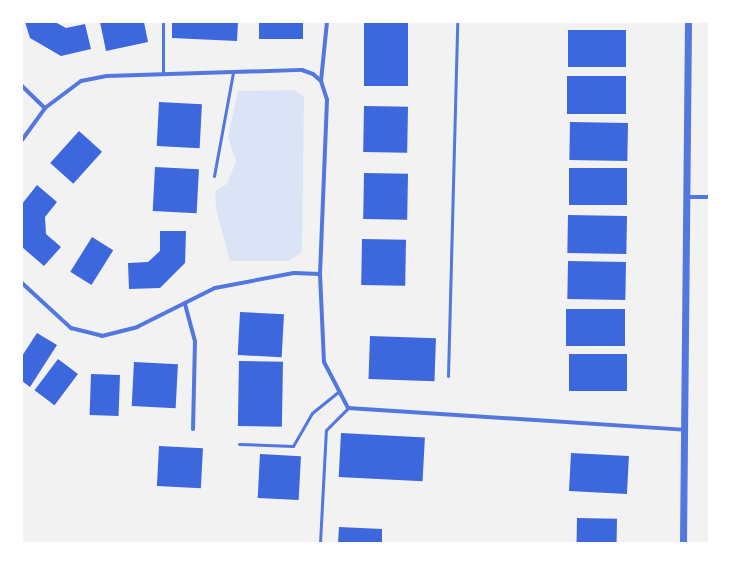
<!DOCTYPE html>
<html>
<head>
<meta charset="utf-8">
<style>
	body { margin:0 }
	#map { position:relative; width:731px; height:565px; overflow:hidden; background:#f2f2f2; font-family:Roboto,sans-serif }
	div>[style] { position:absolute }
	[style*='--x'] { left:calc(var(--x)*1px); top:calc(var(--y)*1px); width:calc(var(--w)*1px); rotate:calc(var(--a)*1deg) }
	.green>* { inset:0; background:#dbe4f7 }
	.building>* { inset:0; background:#3d67dc; transform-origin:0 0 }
	.service>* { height:3px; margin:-1.5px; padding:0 1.5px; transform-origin:1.5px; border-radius:1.5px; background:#5277de }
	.minor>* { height:4px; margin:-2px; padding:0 2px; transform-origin:2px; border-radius:2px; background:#5277de }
	.tertiary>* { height:7px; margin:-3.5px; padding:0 3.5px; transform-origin:3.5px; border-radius:3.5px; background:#5277de }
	span { translate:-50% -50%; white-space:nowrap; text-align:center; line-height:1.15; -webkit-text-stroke:3.5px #fff; paint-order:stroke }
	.frame { position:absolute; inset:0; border:23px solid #fff; pointer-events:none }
</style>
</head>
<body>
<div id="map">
	<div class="green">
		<i style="clip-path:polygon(294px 90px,304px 97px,302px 252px,288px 261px,230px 261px,216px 209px,215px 191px,227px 184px,236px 161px,228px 138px,238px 91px)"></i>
	</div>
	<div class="building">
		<i style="clip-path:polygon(25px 22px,55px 22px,66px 28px,85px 24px,91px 49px,61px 56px,30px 38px)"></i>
		<i style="clip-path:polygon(100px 22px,144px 22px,148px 42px,106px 51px)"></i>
		<i style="clip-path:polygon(172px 22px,238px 22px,237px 41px,172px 38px)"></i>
		<i style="left:259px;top:22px;width:44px;height:17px"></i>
		<i style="left:364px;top:22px;width:44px;height:64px"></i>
		<i style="left:568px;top:30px;width:58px;height:37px"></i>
		<i style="left:567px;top:76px;width:59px;height:38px"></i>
		<i style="left:159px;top:102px;width:43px;height:44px;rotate:3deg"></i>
		<i style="left:364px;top:106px;width:44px;height:46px;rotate:1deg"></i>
		<i style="left:570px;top:122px;width:58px;height:38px;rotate:1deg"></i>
		<i style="left:79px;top:131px;width:31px;height:43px;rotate:42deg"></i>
		<i style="left:155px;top:167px;width:44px;height:44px;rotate:3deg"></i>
		<i style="left:569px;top:168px;width:58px;height:37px"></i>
		<i style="left:364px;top:173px;width:44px;height:46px;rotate:1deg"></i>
		<i style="clip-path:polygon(37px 185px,57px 202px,45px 217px,46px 234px,61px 247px,44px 266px,22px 247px,22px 204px)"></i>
		<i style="left:568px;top:215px;width:59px;height:38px;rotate:1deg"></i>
		<i style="clip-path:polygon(160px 231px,186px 231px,185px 263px,160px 288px,129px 289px,128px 263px,148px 262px,160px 251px)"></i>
		<i style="left:92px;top:237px;width:25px;height:41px;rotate:32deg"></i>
		<i style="left:362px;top:239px;width:44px;height:46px;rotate:1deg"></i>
		<i style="left:568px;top:261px;width:58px;height:38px;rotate:1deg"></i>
		<i style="left:566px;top:309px;width:59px;height:37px"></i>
		<i style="left:240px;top:312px;width:44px;height:43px;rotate:3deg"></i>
		<i style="clip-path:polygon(37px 333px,57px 345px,30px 387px,22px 381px,22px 356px)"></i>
		<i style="left:370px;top:336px;width:66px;height:43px;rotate:2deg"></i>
		<i style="left:569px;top:354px;width:58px;height:37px"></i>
		<i style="left:58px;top:359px;width:25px;height:39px;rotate:37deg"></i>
		<i style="left:239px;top:361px;width:44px;height:65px;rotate:1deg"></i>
		<i style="left:134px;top:362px;width:44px;height:44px;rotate:3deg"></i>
		<i style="left:91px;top:374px;width:29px;height:41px;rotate:2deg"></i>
		<i style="left:341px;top:433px;width:84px;height:44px;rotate:3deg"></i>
		<i style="left:159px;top:446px;width:44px;height:40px;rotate:3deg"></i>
		<i style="left:571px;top:453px;width:58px;height:38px;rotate:3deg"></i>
		<i style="left:260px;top:454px;width:41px;height:44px;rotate:3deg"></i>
		<i style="left:577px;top:518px;width:40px;height:25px;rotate:1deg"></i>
		<i style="clip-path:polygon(339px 527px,382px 529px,382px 543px,338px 543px)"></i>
	</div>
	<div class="service">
		<i style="--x:163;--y:74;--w:52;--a:-90"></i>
		<i style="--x:214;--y:176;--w:106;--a:-79.6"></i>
		<i style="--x:448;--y:376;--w:354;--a:-88.5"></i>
		<i style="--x:239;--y:444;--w:54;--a:2.1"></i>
		<i style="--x:293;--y:446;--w:38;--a:-60"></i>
		<i style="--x:312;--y:413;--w:35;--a:-39"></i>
		<i style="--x:320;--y:543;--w:113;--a:-87"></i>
		<i style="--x:326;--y:430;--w:31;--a:-45"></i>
	</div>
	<div class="minor">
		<i style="--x:321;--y:81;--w:59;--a:-84.2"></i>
		<i style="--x:22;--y:86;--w:32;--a:44"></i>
		<i style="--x:22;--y:140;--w:39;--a:-54"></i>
		<i style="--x:45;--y:108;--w:45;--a:-36.9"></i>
		<i style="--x:81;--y:81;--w:26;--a:-11"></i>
		<i style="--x:107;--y:76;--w:195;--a:-1.8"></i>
		<i style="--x:302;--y:70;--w:12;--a:20"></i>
		<i style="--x:313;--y:74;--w:11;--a:41"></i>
		<i style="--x:321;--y:81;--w:20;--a:72"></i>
		<i style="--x:327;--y:100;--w:174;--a:92.3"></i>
		<i style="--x:320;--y:274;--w:88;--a:87.4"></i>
		<i style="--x:324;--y:362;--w:52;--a:62.4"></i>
		<i style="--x:348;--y:408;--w:339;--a:3.7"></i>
		<i style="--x:689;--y:197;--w:20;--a:0"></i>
		<i style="--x:22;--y:283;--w:67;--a:42.6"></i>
		<i style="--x:71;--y:328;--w:32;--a:14"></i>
		<i style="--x:102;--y:336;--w:36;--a:-14"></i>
		<i style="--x:137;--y:327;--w:87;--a:-26.6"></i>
		<i style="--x:215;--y:288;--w:80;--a:-10.8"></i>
		<i style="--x:294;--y:273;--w:26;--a:2"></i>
		<i style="--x:185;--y:304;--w:38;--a:75"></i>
		<i style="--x:195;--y:341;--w:88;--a:91.3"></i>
	</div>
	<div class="tertiary">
		<i style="--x:683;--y:543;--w:521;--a:-89.45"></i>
	</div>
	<div class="frame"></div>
</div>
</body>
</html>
